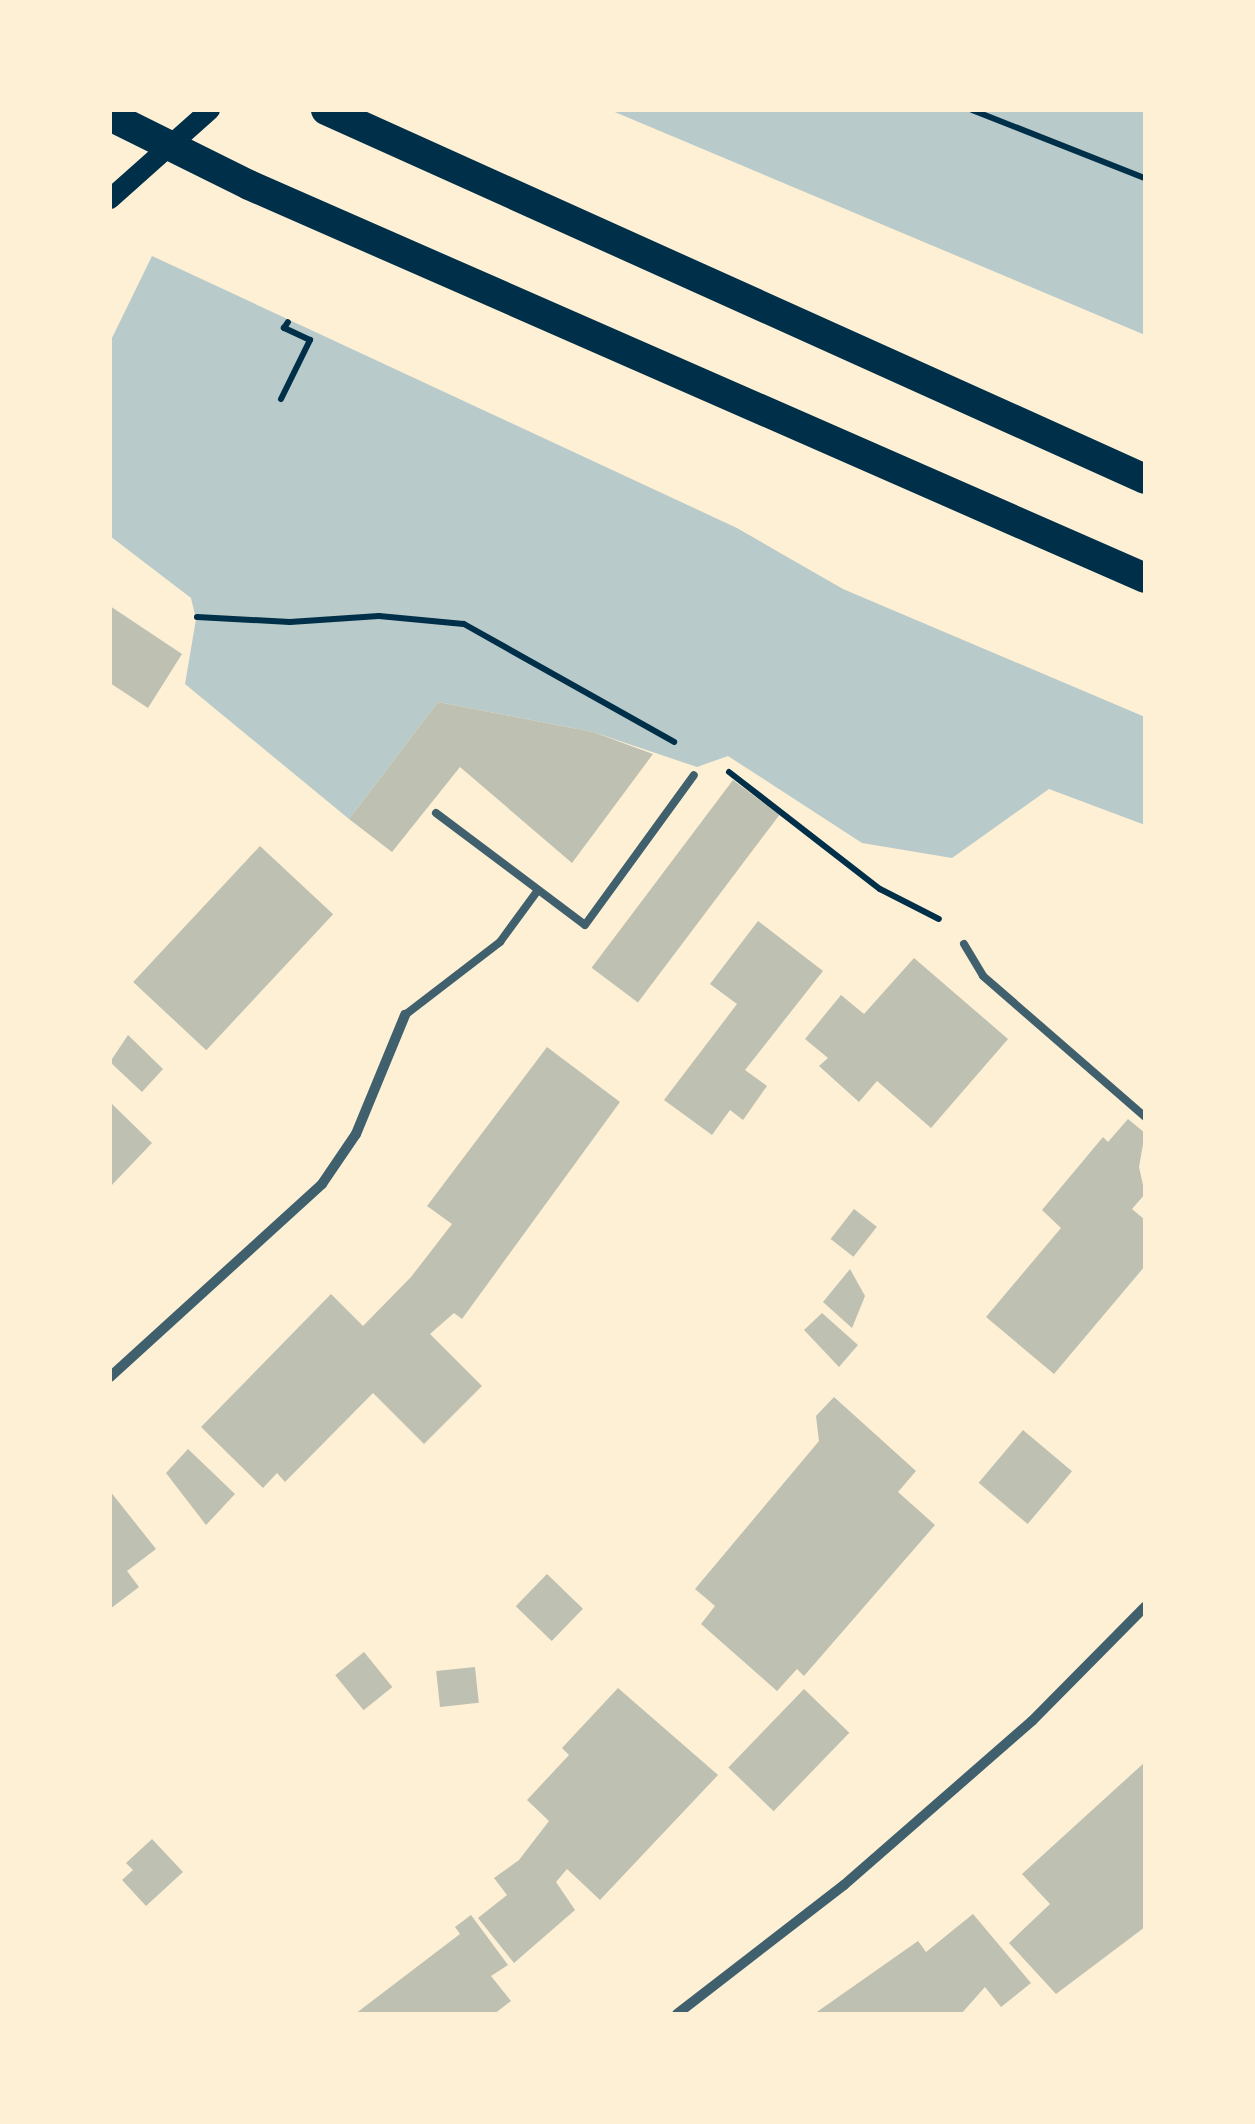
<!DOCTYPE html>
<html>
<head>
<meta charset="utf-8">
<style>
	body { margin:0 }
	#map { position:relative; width:1255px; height:2124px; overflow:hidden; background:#fdf0d5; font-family:"PT Sans",sans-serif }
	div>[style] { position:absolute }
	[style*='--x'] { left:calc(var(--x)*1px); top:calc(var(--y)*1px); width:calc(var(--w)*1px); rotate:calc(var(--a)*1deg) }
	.green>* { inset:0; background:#b9caca }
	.building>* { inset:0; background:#bec0b2; transform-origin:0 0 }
	.path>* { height:6px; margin:-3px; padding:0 3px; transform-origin:3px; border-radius:3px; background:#003049 }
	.service>* { height:8px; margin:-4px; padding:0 4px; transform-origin:4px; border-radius:4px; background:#3f606c }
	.minor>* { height:10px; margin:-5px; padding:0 5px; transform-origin:5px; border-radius:5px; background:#3f606c }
	.secondary>* { height:20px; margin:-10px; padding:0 10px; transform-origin:10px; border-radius:10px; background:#003049 }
	.motorway>* { height:30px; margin:-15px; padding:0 15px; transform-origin:15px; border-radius:15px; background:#003049 }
	span { translate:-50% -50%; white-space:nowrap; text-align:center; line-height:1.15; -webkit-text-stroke:9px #fdf0d5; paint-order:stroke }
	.frame { position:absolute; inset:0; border:112px solid #fdf0d5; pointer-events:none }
</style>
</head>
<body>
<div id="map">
	<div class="green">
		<i style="clip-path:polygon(610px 110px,1145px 110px,1145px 335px)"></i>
		<i style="clip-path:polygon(152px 256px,737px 528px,843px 589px,1145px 717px,1145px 825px,1049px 789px,952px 858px,862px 843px,728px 756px,697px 767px,593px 732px,438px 702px,349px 819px,185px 684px,196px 619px,191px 598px,110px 536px,110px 342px)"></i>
	</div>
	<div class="building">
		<i style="clip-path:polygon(110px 606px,182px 654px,148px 708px,110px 683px)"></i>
		<i style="clip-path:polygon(438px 702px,593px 732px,653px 754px,572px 863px,460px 767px,392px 852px,349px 819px)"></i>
		<i style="left:733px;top:780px;width:58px;height:235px;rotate:37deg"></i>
		<i style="left:260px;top:846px;width:100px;height:186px;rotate:43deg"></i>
		<i style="clip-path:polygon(758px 921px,823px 971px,745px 1070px,767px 1086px,743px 1120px,730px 1110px,712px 1135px,664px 1100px,737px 1004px,710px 984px)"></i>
		<i style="clip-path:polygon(914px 958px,1008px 1039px,931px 1128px,877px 1081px,859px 1102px,819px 1066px,828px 1058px,805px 1039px,841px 995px,864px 1014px)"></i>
		<i style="clip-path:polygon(128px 1035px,163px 1069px,142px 1092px,110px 1062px)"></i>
		<i style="clip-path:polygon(547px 1047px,620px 1102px,462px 1319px,454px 1313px,430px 1334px,482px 1386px,424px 1444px,373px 1393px,285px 1482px,277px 1473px,263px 1488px,201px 1427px,331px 1294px,363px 1326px,411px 1277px,452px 1224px,427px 1206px)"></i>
		<i style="clip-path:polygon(110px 1102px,152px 1143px,110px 1187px)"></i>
		<i style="clip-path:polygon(1128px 1119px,1145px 1133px,1139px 1167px,1145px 1194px,1132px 1209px,1145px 1220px,1145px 1266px,1054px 1374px,986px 1317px,1061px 1228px,1042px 1210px,1103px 1137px,1108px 1142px)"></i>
		<i style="left:854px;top:1209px;width:29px;height:38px;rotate:38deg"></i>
		<i style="clip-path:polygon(850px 1269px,865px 1296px,852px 1328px,823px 1302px)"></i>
		<i style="clip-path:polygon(822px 1313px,858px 1345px,839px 1367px,804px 1330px)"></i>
		<i style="clip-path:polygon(834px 1397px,916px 1471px,898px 1492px,935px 1525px,804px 1676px,797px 1669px,777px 1691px,701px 1624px,715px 1606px,695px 1589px,819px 1441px,816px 1416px)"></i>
		<i style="left:1023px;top:1430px;width:64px;height:69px;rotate:40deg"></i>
		<i style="clip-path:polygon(188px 1449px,235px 1494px,206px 1525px,166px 1473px)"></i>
		<i style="clip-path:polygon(110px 1491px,156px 1549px,127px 1571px,139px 1587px,110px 1609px)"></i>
		<i style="left:547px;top:1574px;width:50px;height:45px;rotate:44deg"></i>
		<i style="left:364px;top:1652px;width:45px;height:37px;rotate:51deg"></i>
		<i style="left:475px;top:1667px;width:36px;height:39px;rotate:84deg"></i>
		<i style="clip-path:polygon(618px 1688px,718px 1775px,600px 1900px,567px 1869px,556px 1882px,575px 1910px,514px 1963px,478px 1918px,507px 1895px,494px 1878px,519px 1860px,549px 1821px,527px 1800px,569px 1755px,562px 1748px)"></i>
		<i style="left:804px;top:1689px;width:63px;height:109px;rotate:44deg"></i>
		<i style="clip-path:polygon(1145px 1762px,1145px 1927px,1056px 1994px,1009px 1943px,1050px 1904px,1022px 1874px)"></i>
		<i style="clip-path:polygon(152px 1839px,183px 1872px,146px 1906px,122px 1880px,133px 1870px,126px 1863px)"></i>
		<i style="clip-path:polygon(973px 1914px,1031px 1983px,1001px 2007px,985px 1987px,961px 2014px,814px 2014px,918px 1941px,926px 1952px)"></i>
		<i style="clip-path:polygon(471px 1915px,508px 1965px,491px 1976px,511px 2001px,494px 2014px,355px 2014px,460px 1934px,455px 1927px)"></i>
	</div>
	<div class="path">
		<i style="--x:972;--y:110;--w:186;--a:21.5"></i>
		<i style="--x:281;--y:399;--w:66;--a:-63.8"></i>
		<i style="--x:310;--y:340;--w:29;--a:-155"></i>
		<i style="--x:284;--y:328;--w:7;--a:-56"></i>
		<i style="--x:197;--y:617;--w:93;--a:3.1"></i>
		<i style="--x:290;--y:622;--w:89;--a:-3.9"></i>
		<i style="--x:379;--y:616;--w:85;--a:5.4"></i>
		<i style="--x:464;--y:624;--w:241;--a:29.3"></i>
		<i style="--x:729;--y:772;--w:191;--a:37.8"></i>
		<i style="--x:880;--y:889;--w:66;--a:27"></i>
	</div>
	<div class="service">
		<i style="--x:436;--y:813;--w:186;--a:36.9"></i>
		<i style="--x:585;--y:925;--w:185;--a:-54"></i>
		<i style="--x:964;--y:944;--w:37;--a:59"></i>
		<i style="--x:983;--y:976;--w:215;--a:41"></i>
		<i style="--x:405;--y:1015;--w:120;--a:-37.5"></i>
		<i style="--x:500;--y:942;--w:64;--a:-53.8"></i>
	</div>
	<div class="minor">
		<i style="--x:110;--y:1377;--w:287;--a:-42.3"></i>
		<i style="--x:322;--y:1184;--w:60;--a:-55.8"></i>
		<i style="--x:356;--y:1134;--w:129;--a:-67.6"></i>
		<i style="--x:677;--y:2014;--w:211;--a:-37.7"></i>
		<i style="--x:844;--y:1885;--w:249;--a:-41.1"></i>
		<i style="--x:1032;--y:1721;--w:161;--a:-45.3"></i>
	</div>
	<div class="secondary">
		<i style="--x:110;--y:199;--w:134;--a:-41.7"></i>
	</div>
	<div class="motorway">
		<i style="--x:326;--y:110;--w:898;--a:24.25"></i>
		<i style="--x:110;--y:116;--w:155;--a:26.4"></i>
		<i style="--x:249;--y:185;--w:978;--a:23.68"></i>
	</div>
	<div class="frame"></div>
</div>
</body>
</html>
